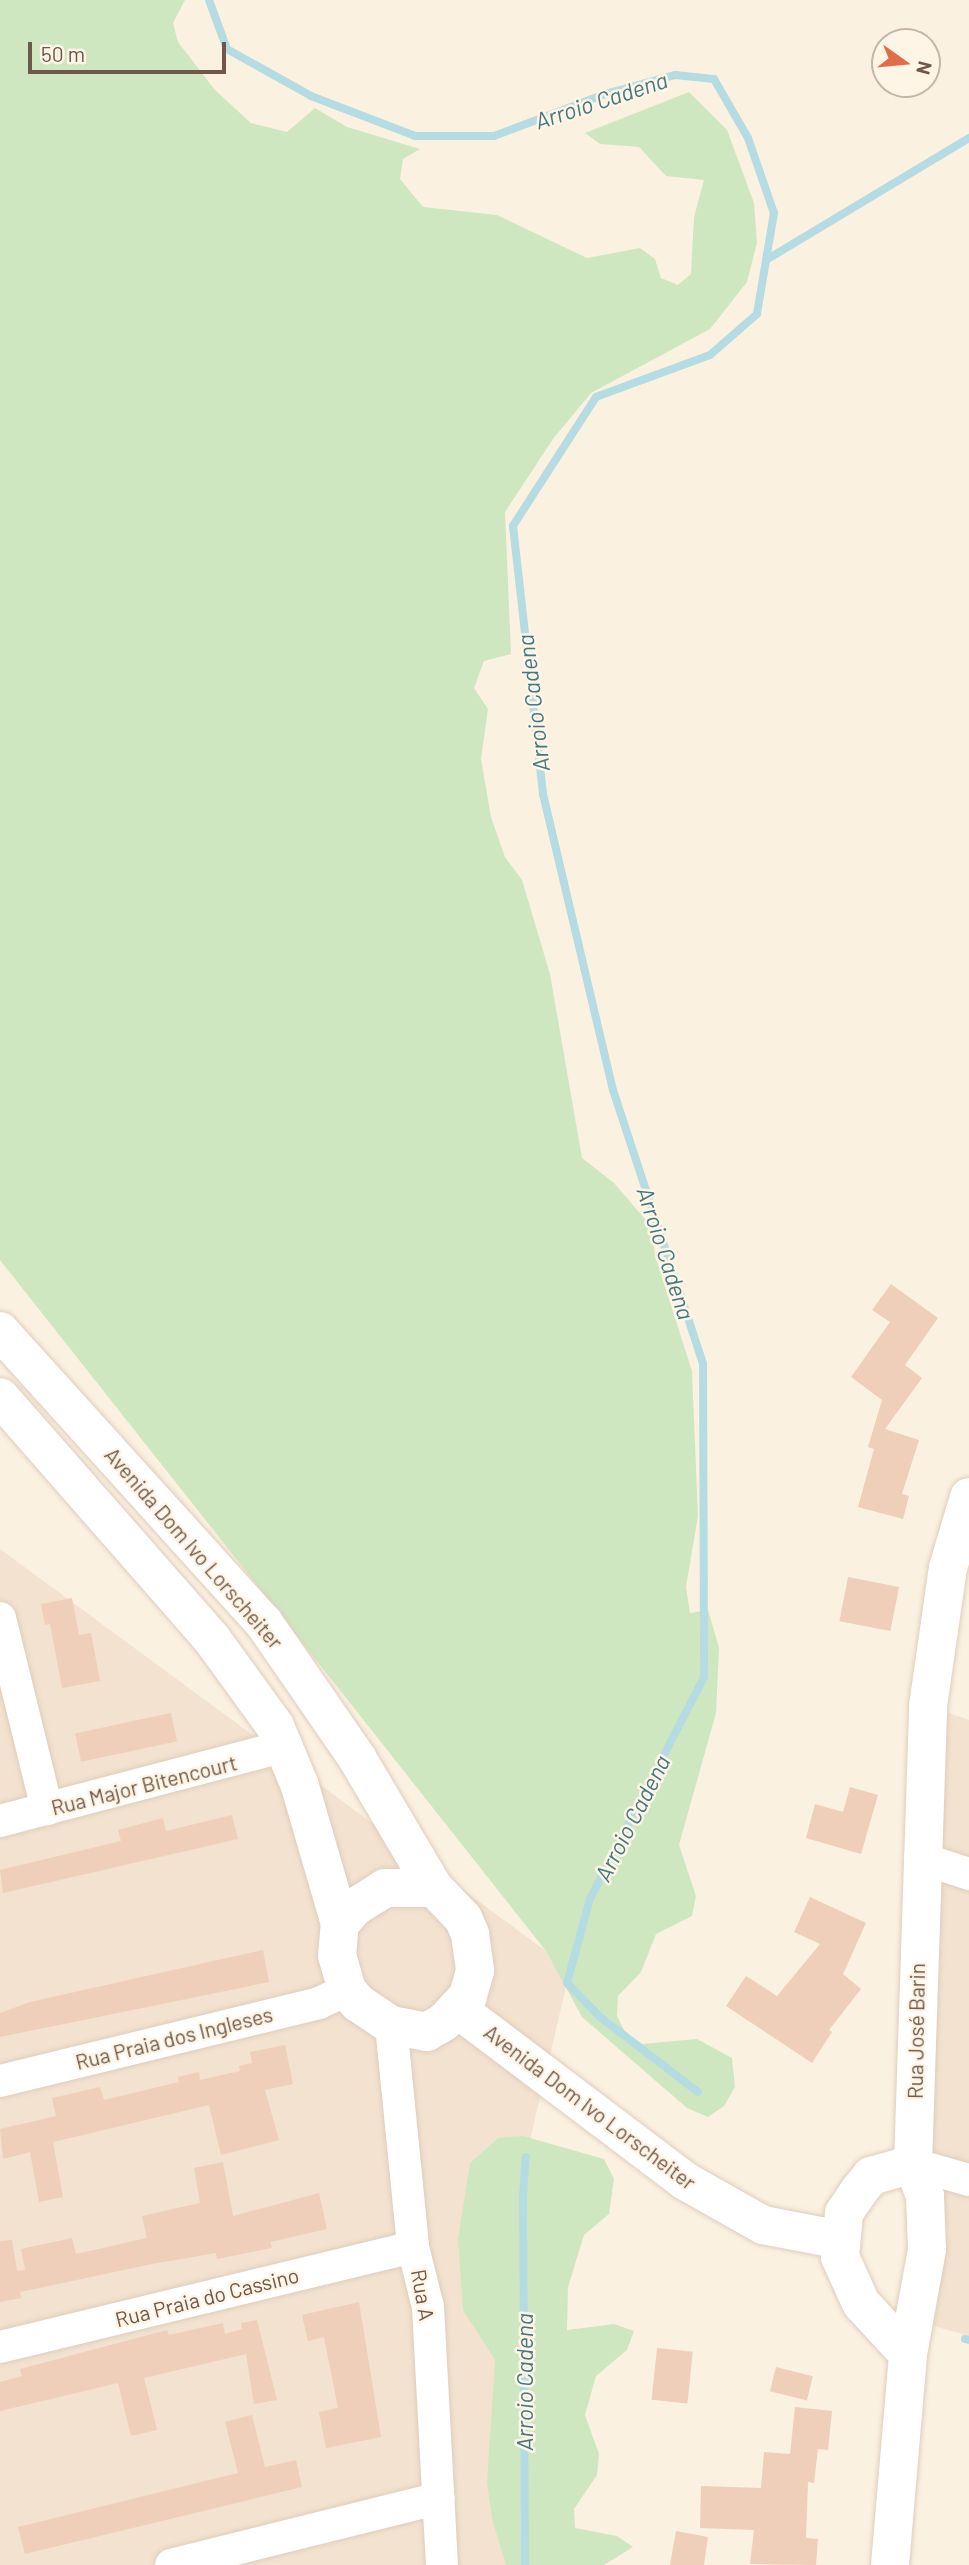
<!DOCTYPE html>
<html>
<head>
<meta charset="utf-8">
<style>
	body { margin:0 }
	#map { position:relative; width:969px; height:2565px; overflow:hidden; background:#fbf1e0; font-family:Barlow,sans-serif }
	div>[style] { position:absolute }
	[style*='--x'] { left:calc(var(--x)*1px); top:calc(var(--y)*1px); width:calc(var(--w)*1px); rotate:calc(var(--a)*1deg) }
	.residential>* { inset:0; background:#f2e2cf }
	.green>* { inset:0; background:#cfe7c0 }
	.stream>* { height:8px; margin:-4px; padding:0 4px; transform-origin:4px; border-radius:4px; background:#b6dce3 }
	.building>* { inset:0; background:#efcfb9; transform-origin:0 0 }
	.roads { filter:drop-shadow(0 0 2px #decdbd) drop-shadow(0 0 2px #decdbd) }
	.minor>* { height:32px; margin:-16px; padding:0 16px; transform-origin:16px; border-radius:16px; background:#fff }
	.secondary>* { height:38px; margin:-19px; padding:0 19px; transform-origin:19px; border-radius:19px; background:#fff }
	span { translate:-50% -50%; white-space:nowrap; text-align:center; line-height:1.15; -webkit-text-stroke:5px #fef5e6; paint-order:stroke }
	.street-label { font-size:21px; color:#705749 }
	.water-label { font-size:23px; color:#437884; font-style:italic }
	.north { position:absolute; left:871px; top:28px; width:70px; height:70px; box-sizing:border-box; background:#fef5e6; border:2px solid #c5b6a7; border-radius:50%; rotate:105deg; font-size:19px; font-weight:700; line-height:28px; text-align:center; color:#705749 }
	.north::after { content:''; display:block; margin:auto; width:24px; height:32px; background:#e16c49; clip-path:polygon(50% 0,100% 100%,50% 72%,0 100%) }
	.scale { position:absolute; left:28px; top:42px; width:198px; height:32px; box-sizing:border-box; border:4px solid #705749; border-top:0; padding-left:9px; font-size:21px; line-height:24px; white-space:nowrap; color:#705749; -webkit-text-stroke:5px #fef5e6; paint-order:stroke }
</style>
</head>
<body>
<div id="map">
	<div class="residential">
		<i style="clip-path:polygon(0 1549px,546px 1951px,567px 1983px,526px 2157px,525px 2565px,0 2565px)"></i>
		<i style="clip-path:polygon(928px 1706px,969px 1720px,969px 2336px,902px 2317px,913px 2164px)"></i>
	</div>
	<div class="green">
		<i style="clip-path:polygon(0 0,185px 0,173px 23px,178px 42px,215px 90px,251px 123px,287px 132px,315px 108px,347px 127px,420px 149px,403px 159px,400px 179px,423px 207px,497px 215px,587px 258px,640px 248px,655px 259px,661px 278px,678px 285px,691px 274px,694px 217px,704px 180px,666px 176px,639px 147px,600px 144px,585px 133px,689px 92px,727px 130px,754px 203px,757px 243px,747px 282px,710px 329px,591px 393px,553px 439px,505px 512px,511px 654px,484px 661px,474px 688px,488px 709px,481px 759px,491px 817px,505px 857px,522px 880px,550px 974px,582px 1158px,614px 1183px,651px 1226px,655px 1255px,692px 1371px,698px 1516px,686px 1587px,690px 1613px,708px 1610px,719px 1648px,716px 1713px,679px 1845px,696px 1896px,692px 1916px,656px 1934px,641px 1972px,618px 1996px,617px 2016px,626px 2034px,642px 2044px,697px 2039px,732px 2058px,735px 2087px,724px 2106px,708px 2117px,687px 2108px,582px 2017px,546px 1951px,0 1260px)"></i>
		<i style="clip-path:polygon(523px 2136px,604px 2159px,614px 2179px,609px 2214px,584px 2235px,568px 2287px,567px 2330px,614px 2324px,634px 2331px,627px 2350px,596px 2376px,585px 2415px,599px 2454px,597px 2475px,574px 2509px,575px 2528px,617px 2536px,633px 2547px,604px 2565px,506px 2565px,492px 2519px,487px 2482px,495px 2360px,463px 2310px,458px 2239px,470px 2163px,498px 2138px)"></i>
	</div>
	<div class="stream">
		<i style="--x:209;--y:0;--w:52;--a:69.8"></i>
		<i style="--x:227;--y:49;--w:96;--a:29.2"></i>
		<i style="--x:311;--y:96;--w:111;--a:21"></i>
		<i style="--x:415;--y:136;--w:79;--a:0"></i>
		<i style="--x:494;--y:136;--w:119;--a:-20.7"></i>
		<i style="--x:605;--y:94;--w:73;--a:-15.2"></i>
		<i style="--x:675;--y:75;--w:39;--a:6"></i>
		<i style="--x:714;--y:79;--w:68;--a:60"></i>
		<i style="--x:748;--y:138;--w:79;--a:70.9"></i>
		<i style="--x:774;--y:213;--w:102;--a:99.6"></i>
		<i style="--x:757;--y:314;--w:62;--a:138.9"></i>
		<i style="--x:710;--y:355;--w:121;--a:159.8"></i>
		<i style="--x:596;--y:397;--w:153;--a:122.8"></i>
		<i style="--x:513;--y:526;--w:270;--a:83.6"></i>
		<i style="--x:543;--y:794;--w:304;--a:76.7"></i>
		<i style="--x:613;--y:1090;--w:288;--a:71.8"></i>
		<i style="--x:703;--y:1364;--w:313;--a:89.8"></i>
		<i style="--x:704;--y:1677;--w:250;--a:117.2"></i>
		<i style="--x:590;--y:1899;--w:87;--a:105.3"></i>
		<i style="--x:567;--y:1983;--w:47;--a:45.9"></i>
		<i style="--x:600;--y:2017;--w:123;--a:37.4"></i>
		<i style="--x:766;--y:260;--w:237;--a:-31"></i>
		<i style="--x:965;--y:2339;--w:4;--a:14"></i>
		<i style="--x:525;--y:2565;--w:369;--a:-90.3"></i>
		<i style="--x:523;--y:2196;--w:39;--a:-86"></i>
	</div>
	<div class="building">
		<i style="clip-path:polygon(891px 1284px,938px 1318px,905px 1365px,922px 1378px,885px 1429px,919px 1440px,902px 1494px,909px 1496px,903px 1519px,858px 1507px,874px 1449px,868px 1447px,882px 1400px,851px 1377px,890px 1322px,872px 1310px)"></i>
		<i style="left:848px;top:1577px;width:52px;height:45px;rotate:11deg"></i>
		<i style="clip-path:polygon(72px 1598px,79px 1635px,91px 1633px,100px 1681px,62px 1688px,50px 1624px,45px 1625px,41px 1604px)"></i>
		<i style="left:171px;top:1713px;width:29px;height:98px;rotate:78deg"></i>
		<i style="clip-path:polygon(850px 1787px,878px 1795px,861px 1854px,806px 1838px,815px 1804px,843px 1812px)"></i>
		<i style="clip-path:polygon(232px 1815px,238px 1839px,3px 1893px,0 1870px,121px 1841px,118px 1830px,163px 1818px,166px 1831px)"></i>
		<i style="clip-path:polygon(810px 1897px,866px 1923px,843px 1974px,861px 1989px,829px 2030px,832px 2032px,812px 2063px,726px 2006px,746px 1976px,777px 1996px,820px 1944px,794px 1932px)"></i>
		<i style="clip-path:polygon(263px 1950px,269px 1982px,0 2037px,0 2013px,30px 2002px)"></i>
		<i style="clip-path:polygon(285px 2045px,293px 2084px,265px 2090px,279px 2140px,221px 2155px,209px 2105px,53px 2142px,63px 2197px,39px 2202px,30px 2152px,3px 2159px,0 2129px,56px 2116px,52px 2098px,100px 2087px,104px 2100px,179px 2082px,178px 2077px,199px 2072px,200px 2080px,240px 2071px,239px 2066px,252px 2063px,250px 2052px)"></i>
		<i style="clip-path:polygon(223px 2162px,233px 2216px,319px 2193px,327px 2229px,270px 2242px,272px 2248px,217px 2259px,216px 2253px,152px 2264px,20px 2292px,21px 2298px,0 2302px,0 2241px,12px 2240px,17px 2271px,25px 2270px,21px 2249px,72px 2238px,76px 2254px,147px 2238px,142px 2216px,200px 2203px,194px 2168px)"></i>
		<i style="clip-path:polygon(359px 2302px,381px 2437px,326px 2448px,319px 2412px,338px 2408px,324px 2337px,308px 2341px,302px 2315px)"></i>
		<i style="clip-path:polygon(257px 2320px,277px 2400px,254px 2404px,246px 2354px,144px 2378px,157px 2430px,131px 2436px,118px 2383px,0 2411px,0 2382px,22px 2376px,20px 2369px,167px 2330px,169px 2335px,223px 2323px,225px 2334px,242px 2329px,241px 2323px)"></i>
		<i style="left:657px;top:2348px;width:36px;height:52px;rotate:6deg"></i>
		<i style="left:776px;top:2367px;width:38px;height:25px;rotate:14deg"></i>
		<i style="clip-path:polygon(795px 2407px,832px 2411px,828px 2450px,818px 2449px,814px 2483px,808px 2482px,806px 2538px,818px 2539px,816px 2565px,750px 2564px,754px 2530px,700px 2528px,701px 2486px,761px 2488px,764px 2452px,790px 2454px)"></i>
		<i style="clip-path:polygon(252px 2415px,265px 2467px,296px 2460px,302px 2487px,25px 2554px,18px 2527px,238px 2473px,225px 2422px)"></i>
		<i style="clip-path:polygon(676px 2531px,708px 2537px,704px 2565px,670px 2565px)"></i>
	</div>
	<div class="roads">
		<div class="minor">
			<i style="--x:0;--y:1618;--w:197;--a:76.2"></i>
			<i style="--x:0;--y:1821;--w:296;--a:-14.7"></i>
			<i style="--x:920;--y:1858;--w:52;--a:18.1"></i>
			<i style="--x:391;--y:2025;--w:223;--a:84.3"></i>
			<i style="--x:413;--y:2247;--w:62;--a:76"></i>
			<i style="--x:428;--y:2307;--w:258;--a:86.9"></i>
			<i style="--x:0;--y:2081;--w:328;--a:-13.7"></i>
			<i style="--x:319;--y:2003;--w:31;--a:-25"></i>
			<i style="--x:913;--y:2164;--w:58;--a:15.9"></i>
			<i style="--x:0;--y:2347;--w:425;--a:-13.6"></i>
			<i style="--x:171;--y:2565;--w:276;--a:-14"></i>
		</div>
		<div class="secondary">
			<i style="--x:0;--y:1331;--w:394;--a:47.9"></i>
			<i style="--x:264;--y:1623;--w:164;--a:55.4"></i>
			<i style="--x:357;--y:1758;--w:151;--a:59.4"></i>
			<i style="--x:434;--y:1888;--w:42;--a:46"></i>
			<i style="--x:463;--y:1918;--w:17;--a:66"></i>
			<i style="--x:470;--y:1934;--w:37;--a:82"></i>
			<i style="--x:475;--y:1971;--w:26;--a:106"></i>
			<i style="--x:468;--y:1996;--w:35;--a:133"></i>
			<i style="--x:444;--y:2022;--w:20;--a:150"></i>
			<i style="--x:427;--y:2032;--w:37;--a:-169"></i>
			<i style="--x:391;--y:2025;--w:40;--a:-146"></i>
			<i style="--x:358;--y:2003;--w:17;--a:-130"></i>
			<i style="--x:347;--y:1990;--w:35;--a:-106"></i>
			<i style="--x:337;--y:1956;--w:32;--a:-85"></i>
			<i style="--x:340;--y:1924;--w:144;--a:-106.2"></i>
			<i style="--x:300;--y:1786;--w:65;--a:-112.6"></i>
			<i style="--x:275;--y:1726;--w:109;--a:-126"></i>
			<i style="--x:211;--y:1638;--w:320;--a:-131.2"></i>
			<i style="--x:340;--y:1924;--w:23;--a:-49"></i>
			<i style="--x:355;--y:1907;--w:36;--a:-32"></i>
			<i style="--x:385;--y:1888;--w:49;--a:0"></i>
			<i style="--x:459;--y:2010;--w:283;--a:37.1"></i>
			<i style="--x:685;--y:2181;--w:90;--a:29.4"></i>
			<i style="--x:763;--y:2225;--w:79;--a:10.9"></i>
			<i style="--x:908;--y:2354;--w:69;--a:-132.7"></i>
			<i style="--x:861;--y:2303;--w:51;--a:-114.5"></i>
			<i style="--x:840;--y:2257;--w:44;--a:-84.8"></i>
			<i style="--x:844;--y:2213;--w:25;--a:-56"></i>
			<i style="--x:858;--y:2192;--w:21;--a:-51"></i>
			<i style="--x:871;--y:2176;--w:44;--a:-15.9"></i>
			<i style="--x:890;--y:2565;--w:212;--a:-85.1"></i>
			<i style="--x:908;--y:2354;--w:107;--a:-79.7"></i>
			<i style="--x:927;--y:2249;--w:53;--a:-92.2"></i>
			<i style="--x:925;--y:2196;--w:34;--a:-111"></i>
			<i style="--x:913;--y:2164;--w:458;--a:-88.1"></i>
			<i style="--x:928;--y:1706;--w:139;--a:-81.8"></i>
			<i style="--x:948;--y:1568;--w:74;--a:-73.5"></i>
		</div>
	</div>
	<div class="street-label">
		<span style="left:194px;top:1548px;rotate:49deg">Avenida Dom Ivo Lorscheiter</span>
		<span style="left:144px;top:1785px;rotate:-14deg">Rua Major Bitencourt</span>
		<span style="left:916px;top:2031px;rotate:-89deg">Rua José Barin</span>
		<span style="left:174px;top:2038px;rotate:-14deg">Rua Praia dos Ingleses</span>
		<span style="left:590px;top:2107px;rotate:37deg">Avenida Dom Ivo Lorscheiter</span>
		<span style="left:423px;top:2295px;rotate:80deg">Rua A</span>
		<span style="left:207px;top:2297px;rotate:-14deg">Rua Praia do Cassino</span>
	</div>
	<div class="water-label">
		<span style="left:601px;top:100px;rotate:-18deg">Arroio Cadena</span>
		<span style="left:533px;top:703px;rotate:-97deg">Arroio Cadena</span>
		<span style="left:666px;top:1253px;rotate:72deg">Arroio Cadena</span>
		<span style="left:632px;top:1818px;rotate:-63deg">Arroio Cadena</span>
		<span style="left:524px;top:2382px;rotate:-90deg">Arroio Cadena</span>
	</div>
	<div class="north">N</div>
	<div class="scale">50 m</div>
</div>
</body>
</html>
